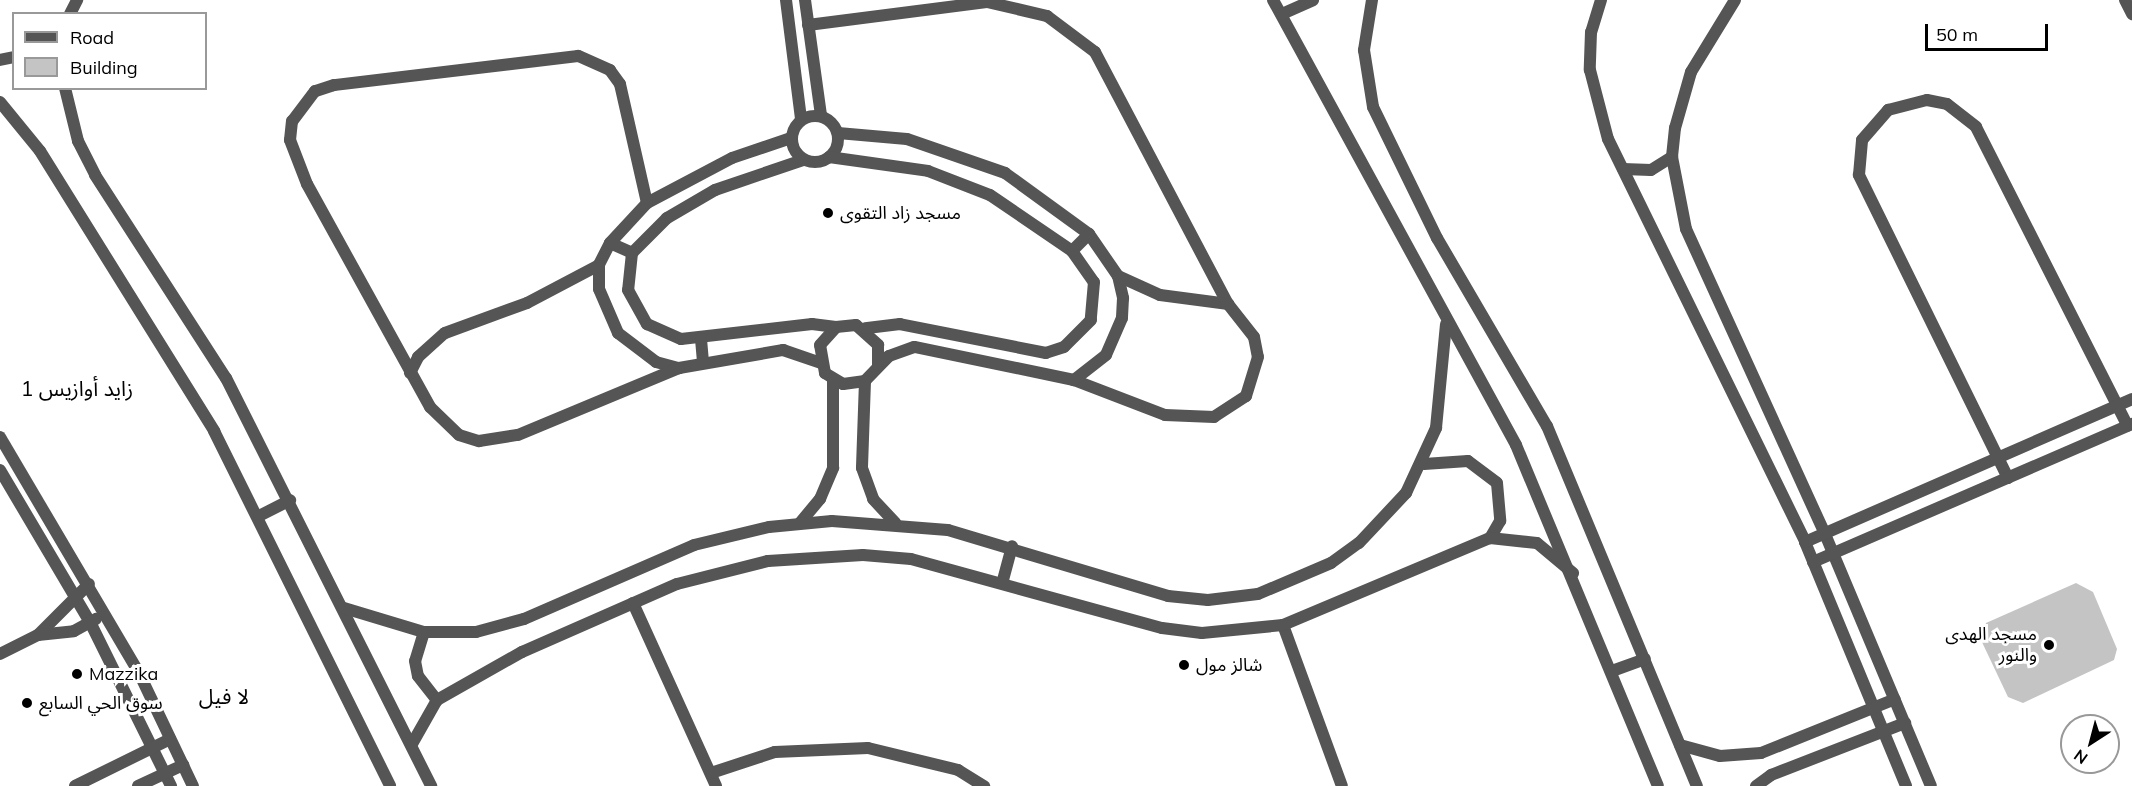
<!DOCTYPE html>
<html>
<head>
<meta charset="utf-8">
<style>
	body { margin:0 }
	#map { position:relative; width:2132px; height:786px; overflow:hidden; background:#fff; font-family:Mulish,"Noto Sans Arabic",sans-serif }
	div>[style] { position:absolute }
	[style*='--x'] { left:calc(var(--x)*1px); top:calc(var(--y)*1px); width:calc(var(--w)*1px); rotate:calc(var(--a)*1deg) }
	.building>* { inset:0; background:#c4c4c4 }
	.minor>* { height:12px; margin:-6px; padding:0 6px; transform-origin:6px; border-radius:6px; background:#555 }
	.minor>.ring { margin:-6px; padding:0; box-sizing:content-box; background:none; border:12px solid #555; border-radius:50% }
	.dots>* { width:16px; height:16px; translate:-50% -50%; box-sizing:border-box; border:3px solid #fff; border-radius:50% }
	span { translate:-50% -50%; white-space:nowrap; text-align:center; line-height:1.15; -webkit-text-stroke:6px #fff; paint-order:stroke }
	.poi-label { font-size:18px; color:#000 }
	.left { translate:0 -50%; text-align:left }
	.right { translate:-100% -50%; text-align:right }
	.quarter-label { font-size:21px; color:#000 }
	.legend { position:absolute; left:12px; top:12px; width:195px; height:78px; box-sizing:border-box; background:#fff; border:2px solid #999; margin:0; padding:8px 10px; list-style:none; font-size:18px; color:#000 }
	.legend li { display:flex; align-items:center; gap:12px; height:30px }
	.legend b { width:30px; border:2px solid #999 }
	.north { position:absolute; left:2060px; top:714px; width:60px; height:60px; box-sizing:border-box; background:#fff; border:2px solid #999; border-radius:50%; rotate:216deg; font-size:16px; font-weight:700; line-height:24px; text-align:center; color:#000 }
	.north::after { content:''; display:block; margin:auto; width:21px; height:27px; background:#000; clip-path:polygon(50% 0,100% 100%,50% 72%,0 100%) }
	.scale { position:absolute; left:1925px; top:24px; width:123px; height:27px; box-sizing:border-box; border:3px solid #000; border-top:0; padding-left:8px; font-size:18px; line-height:21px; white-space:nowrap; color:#000; -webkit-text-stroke:4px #fff; paint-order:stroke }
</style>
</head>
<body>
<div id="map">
	<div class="building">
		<i style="clip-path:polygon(2076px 583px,2093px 592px,2117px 649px,2114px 660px,2023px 703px,2008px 697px,1981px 640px,1986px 623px)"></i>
	</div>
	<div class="minor">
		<i style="--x:786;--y:0;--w:120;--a:82.8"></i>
		<i style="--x:805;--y:0;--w:117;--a:82.1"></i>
		<i style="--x:1273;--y:0;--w:507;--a:61.36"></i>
		<i style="--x:1516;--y:445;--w:369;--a:67.4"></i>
		<i style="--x:1372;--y:0;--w:51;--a:99.1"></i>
		<i style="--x:1364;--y:50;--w:58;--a:81"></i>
		<i style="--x:1373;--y:107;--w:146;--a:64"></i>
		<i style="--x:1437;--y:238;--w:218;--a:59.7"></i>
		<i style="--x:1547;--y:426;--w:390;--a:67.4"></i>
		<i style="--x:1601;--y:0;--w:34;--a:107"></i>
		<i style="--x:1591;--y:32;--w:38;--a:92"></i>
		<i style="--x:1590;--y:70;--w:71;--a:75.4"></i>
		<i style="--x:1608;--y:139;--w:449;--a:63.9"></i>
		<i style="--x:1805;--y:542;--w:264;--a:67.5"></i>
		<i style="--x:1735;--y:0;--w:84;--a:121.4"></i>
		<i style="--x:1691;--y:72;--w:58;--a:105.9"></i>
		<i style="--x:1675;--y:128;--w:29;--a:96"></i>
		<i style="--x:1672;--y:157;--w:73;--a:79"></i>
		<i style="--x:1686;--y:229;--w:335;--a:65.5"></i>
		<i style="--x:1825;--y:534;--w:273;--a:67.2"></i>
		<i style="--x:2125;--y:0;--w:16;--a:63"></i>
		<i style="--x:70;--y:14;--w:16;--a:-63"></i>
		<i style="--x:1282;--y:14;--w:34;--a:-24"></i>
		<i style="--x:808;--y:25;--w:180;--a:-7.3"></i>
		<i style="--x:987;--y:2;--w:62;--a:13.1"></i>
		<i style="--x:1047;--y:16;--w:60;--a:36.9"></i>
		<i style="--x:1095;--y:52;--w:285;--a:62.2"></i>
		<i style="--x:1228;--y:304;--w:42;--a:51.8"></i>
		<i style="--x:1254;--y:337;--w:20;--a:79"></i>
		<i style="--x:1258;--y:357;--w:41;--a:107.1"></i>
		<i style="--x:1246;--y:396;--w:38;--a:147"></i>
		<i style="--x:1214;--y:417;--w:49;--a:-177.7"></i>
		<i style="--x:1165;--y:415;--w:97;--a:-159"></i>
		<i style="--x:0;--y:60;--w:14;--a:-12"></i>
		<i style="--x:65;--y:88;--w:55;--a:76.2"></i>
		<i style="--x:78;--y:141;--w:38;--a:63"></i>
		<i style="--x:95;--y:175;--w:242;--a:57.2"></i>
		<i style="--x:226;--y:378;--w:457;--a:63.3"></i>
		<i style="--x:0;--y:102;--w:63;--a:50.8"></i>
		<i style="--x:40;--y:151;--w:330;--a:58.1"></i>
		<i style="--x:214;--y:431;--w:396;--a:63.6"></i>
		<i class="ring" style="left:792px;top:116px;width:34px;height:34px"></i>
		<i style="--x:838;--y:133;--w:69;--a:5"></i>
		<i style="--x:907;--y:139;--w:104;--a:19.1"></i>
		<i style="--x:1005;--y:173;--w:104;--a:36"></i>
		<i style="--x:1089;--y:234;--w:51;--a:55.4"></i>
		<i style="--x:1118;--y:276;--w:23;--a:77"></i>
		<i style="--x:1123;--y:298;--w:20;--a:93"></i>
		<i style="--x:1122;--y:318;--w:40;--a:113.4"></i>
		<i style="--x:1106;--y:355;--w:41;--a:142"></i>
		<i style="--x:1074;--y:380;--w:163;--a:-168.3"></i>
		<i style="--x:914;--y:347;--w:27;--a:160"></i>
		<i style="--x:889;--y:356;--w:35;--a:134"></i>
		<i style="--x:865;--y:381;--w:22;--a:172"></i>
		<i style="--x:843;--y:384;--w:21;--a:-149"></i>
		<i style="--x:825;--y:373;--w:28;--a:-100"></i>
		<i style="--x:820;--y:345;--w:24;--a:-48"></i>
		<i style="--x:836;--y:327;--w:20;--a:-6"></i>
		<i style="--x:856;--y:325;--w:30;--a:42"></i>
		<i style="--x:878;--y:345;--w:20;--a:90"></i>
		<i style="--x:791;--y:138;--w:62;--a:161.3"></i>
		<i style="--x:732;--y:158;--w:96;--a:152.1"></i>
		<i style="--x:647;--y:203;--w:54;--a:132.8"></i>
		<i style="--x:610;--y:243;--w:25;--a:117"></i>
		<i style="--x:599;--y:265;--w:24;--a:90"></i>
		<i style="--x:599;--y:289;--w:48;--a:66.6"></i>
		<i style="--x:618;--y:333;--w:48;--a:37.3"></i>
		<i style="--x:656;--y:362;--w:24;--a:15"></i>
		<i style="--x:679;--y:368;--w:106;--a:-9.8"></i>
		<i style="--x:783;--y:350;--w:39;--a:19"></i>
		<i style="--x:829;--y:157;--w:100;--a:8"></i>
		<i style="--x:928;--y:171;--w:66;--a:21.2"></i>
		<i style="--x:990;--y:195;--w:99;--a:34.3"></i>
		<i style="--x:1072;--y:251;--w:38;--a:55"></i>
		<i style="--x:1094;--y:282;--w:38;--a:95"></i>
		<i style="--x:1091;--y:320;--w:38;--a:135"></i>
		<i style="--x:1064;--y:347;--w:19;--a:162"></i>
		<i style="--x:1046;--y:353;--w:149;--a:-168.8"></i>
		<i style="--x:900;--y:324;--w:35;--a:173"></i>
		<i style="--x:803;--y:160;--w:93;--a:161.2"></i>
		<i style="--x:715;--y:190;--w:56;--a:149.7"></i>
		<i style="--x:667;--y:218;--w:49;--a:135"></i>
		<i style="--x:632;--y:253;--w:37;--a:96"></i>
		<i style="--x:628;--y:290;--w:39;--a:61"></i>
		<i style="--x:647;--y:324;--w:37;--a:24"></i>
		<i style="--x:681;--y:339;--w:132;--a:-6.5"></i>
		<i style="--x:812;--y:324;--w:24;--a:7"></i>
		<i style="--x:1623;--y:169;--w:28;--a:2"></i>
		<i style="--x:1651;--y:170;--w:25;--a:-32"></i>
		<i style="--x:647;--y:203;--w:122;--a:-102.8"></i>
		<i style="--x:620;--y:84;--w:17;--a:-126"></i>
		<i style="--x:610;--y:70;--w:35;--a:-156"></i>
		<i style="--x:578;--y:56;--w:246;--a:173.2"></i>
		<i style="--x:334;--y:85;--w:20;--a:162"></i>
		<i style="--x:315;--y:91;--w:38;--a:127"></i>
		<i style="--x:292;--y:121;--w:19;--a:96"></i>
		<i style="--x:290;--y:140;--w:47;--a:68.9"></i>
		<i style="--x:307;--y:184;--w:255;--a:61.1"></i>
		<i style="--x:430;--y:407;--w:40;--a:44"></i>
		<i style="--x:459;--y:435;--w:21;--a:17"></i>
		<i style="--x:479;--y:441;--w:39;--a:-9"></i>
		<i style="--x:518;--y:435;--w:174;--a:-22.6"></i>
		<i style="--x:610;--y:243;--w:24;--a:24"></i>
		<i style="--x:1072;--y:251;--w:24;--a:-45"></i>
		<i style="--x:1118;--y:276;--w:46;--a:24.3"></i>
		<i style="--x:1160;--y:295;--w:69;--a:7.5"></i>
		<i style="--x:701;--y:339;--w:24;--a:85"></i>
		<i style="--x:410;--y:373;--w:18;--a:-63"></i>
		<i style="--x:418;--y:357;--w:36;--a:-42"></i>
		<i style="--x:445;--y:333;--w:87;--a:-20.1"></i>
		<i style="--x:527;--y:303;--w:81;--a:-27.8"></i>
		<i style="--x:865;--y:381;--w:87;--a:92"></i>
		<i style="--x:862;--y:468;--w:33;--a:70"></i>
		<i style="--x:873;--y:499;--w:33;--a:47"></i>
		<i style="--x:0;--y:437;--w:276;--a:59.5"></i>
		<i style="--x:140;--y:675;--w:123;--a:64.5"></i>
		<i style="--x:1424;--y:464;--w:44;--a:-3.9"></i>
		<i style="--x:1468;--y:461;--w:36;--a:37"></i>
		<i style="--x:1497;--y:483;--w:38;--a:85"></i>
		<i style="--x:1500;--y:521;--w:20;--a:120"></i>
		<i style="--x:0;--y:470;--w:177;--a:59.4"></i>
		<i style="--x:90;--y:622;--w:183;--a:63.7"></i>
		<i style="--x:2008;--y:478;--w:338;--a:-116.2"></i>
		<i style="--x:1859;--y:175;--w:35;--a:-85"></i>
		<i style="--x:1862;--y:140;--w:40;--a:-49"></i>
		<i style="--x:1888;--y:110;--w:40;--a:-14.4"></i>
		<i style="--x:1927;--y:100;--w:20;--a:11"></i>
		<i style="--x:1947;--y:104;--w:37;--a:38"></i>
		<i style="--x:1976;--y:127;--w:335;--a:63.1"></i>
		<i style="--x:259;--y:516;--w:35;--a:-27"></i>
		<i style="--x:799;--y:524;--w:33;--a:-50"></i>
		<i style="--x:820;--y:499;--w:34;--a:-67"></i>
		<i style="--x:833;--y:468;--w:88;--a:-90"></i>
		<i style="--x:1805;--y:542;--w:357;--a:-23.6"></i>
		<i style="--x:1813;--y:562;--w:348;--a:-23.4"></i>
		<i style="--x:1003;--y:580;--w:35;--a:-75"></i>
		<i style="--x:633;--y:603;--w:201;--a:65.6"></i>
		<i style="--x:344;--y:608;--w:84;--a:16.7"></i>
		<i style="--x:424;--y:632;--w:52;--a:0"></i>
		<i style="--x:476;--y:632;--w:50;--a:-15.2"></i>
		<i style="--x:524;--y:619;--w:185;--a:-23.5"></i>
		<i style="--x:694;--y:545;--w:77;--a:-13.5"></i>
		<i style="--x:769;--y:527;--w:63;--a:-5.4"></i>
		<i style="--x:832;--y:521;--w:116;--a:4.4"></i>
		<i style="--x:948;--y:530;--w:230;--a:16.7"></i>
		<i style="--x:1168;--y:596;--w:40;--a:5.7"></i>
		<i style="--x:1208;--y:600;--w:50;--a:-6.8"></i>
		<i style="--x:1258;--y:594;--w:79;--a:-23"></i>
		<i style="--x:1331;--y:563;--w:34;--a:-36"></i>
		<i style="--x:1359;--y:543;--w:69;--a:-46.8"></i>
		<i style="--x:1406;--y:493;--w:72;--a:-65.2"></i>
		<i style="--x:1436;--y:428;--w:104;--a:-84.5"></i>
		<i style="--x:1283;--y:625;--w:171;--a:69.9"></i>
		<i style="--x:424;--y:632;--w:30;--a:107"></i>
		<i style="--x:415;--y:661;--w:15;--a:79"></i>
		<i style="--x:418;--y:676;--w:31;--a:52"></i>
		<i style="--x:38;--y:635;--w:72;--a:-45"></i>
		<i style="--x:0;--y:654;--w:42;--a:-26.6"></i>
		<i style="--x:38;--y:635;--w:36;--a:-6"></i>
		<i style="--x:74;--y:631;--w:25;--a:-29"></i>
		<i style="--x:1612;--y:671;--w:35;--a:-20"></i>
		<i style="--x:412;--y:744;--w:51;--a:-60.4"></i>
		<i style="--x:437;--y:700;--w:98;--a:-29.5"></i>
		<i style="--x:522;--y:652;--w:169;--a:-23.7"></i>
		<i style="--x:677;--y:584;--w:94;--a:-14.2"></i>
		<i style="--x:768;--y:561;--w:95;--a:-3.6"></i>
		<i style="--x:863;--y:555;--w:48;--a:4.8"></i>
		<i style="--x:911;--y:559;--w:260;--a:15.4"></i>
		<i style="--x:1162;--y:628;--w:40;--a:7.1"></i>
		<i style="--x:1202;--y:633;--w:81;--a:-5.6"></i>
		<i style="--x:1283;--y:625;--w:225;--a:-22.8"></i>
		<i style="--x:1490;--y:538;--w:47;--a:6.1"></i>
		<i style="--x:1537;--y:543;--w:47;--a:39.8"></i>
		<i style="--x:1680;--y:745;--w:41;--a:15.4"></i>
		<i style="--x:1720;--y:756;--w:41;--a:-4.2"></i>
		<i style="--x:1761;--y:753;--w:144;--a:-21.9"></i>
		<i style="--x:711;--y:773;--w:67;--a:-18.2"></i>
		<i style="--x:775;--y:752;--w:93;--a:-2.5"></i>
		<i style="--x:868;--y:748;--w:93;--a:13.7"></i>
		<i style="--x:958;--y:770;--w:31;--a:32"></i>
		<i style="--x:75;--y:786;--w:106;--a:-26.3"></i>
		<i style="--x:138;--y:786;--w:50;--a:-25"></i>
		<i style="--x:1756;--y:786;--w:19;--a:-36"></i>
		<i style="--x:1771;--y:775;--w:144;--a:-21.2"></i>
	</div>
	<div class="dots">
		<i style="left:828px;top:213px;background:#000"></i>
		<i style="left:2049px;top:645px;background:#000"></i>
		<i style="left:1184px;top:665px;background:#000"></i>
		<i style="left:77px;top:674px;background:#000"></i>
		<i style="left:27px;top:703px;background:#000"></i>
	</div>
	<div class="poi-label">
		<span class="left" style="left:840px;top:213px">مسجد زاد التقوى</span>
		<span class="right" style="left:2037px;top:645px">مسجد الهدى<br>والنور</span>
		<span class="left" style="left:1196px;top:665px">شالز مول</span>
		<span class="left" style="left:89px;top:674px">Mazzika</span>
		<span class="left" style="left:39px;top:703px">سوق الحي السابع</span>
	</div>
	<div class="quarter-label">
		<span style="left:77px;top:388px">زايد أوازيس 1</span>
		<span style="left:224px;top:696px">لا فيل</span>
	</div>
	<ul class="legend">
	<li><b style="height:8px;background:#555"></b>Road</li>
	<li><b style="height:16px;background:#c4c4c4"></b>Building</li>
	</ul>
	<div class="north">N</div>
	<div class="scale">50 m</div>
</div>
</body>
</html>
